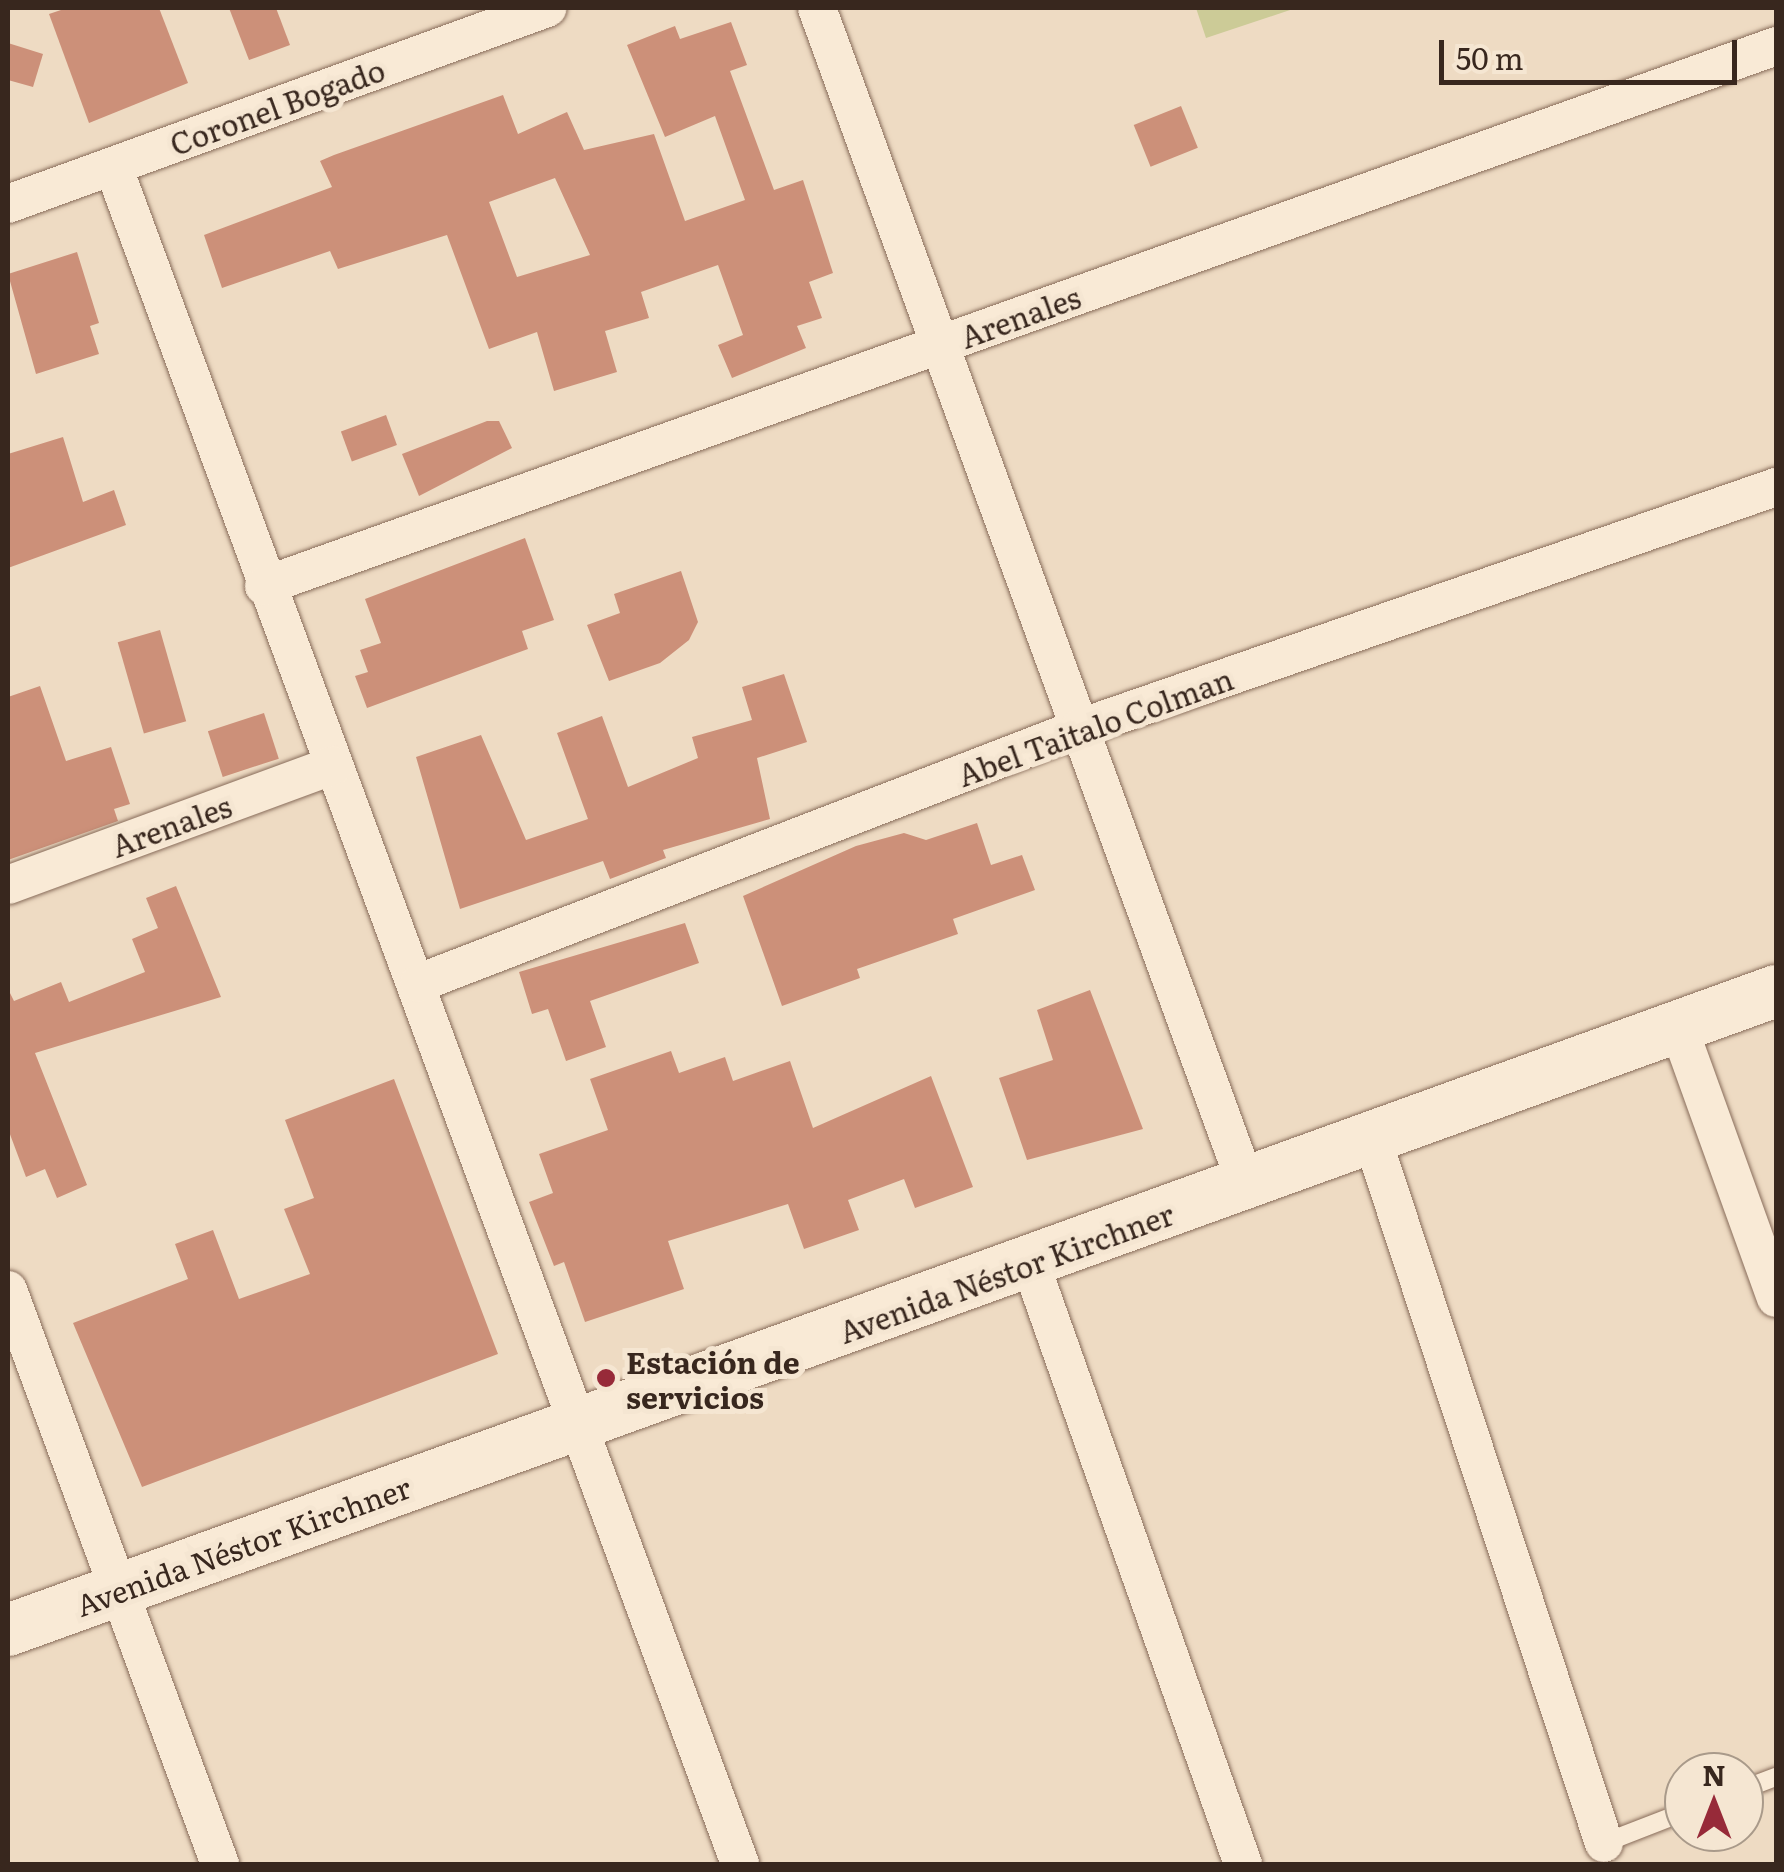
<!DOCTYPE html>
<html>
<head>
<meta charset="utf-8">
<style>
	body { margin:0 }
	#map { position:relative; width:1784px; height:1872px; overflow:hidden; background:#eedbc3; font-family:Literata,serif }
	div>[style] { position:absolute }
	[style*='--x'] { left:calc(var(--x)*1px); top:calc(var(--y)*1px); width:calc(var(--w)*1px); rotate:calc(var(--a)*1deg) }
	.green>* { inset:0; background:#cccb97 }
	.building>* { inset:0; background:#cc9079; transform-origin:0 0 }
	.roads { filter:drop-shadow(0 0 2px #886c5a) drop-shadow(0 0 2px #886c5a) }
	.service>* { height:18px; margin:-9px; padding:0 9px; transform-origin:9px; border-radius:9px; background:#f9ead6 }
	.minor>* { height:38px; margin:-19px; padding:0 19px; transform-origin:19px; border-radius:19px; background:#f9ead6 }
	.secondary>* { height:52px; margin:-26px; padding:0 26px; transform-origin:26px; border-radius:26px; background:#f9ead6 }
	.dots>* { width:28px; height:28px; translate:-50% -50%; box-sizing:border-box; border:5px solid #f5e6d2; border-radius:50% }
	span { translate:-50% -50%; white-space:nowrap; text-align:center; line-height:1.15; -webkit-text-stroke:10px #f5e6d2; paint-order:stroke }
	.street-label { font-size:30px; color:#38271e }
	.poi-label { font-size:30px; color:#38271e; font-weight:700 }
	.left { translate:0 -50%; text-align:left }
	.frame { position:absolute; inset:0; border:10px solid #38271e; pointer-events:none }
	.north { position:absolute; left:1664px; top:1752px; width:100px; height:100px; box-sizing:border-box; background:#f5e6d2; border:2px solid #a99a8a; border-radius:50%; rotate:0deg; font-size:28px; font-weight:700; line-height:40px; text-align:center; color:#38271e }
	.north::after { content:''; display:block; margin:auto; width:35px; height:45px; background:#972a39; clip-path:polygon(50% 0,100% 100%,50% 72%,0 100%) }
	.scale { position:absolute; left:1439px; top:40px; width:298px; height:45px; box-sizing:border-box; border:5px solid #38271e; border-top:0; padding-left:12px; font-size:30px; line-height:35px; white-space:nowrap; color:#38271e; -webkit-text-stroke:8px #f5e6d2; paint-order:stroke }
</style>
</head>
<body>
<div id="map">
	<div class="green">
		<i style="clip-path:polygon(1196px 8px,1296px 8px,1206px 38px)"></i>
	</div>
	<div class="building">
		<i style="clip-path:polygon(67px 8px,159px 8px,188px 83px,89px 123px,49px 14px)"></i>
		<i style="clip-path:polygon(229px 8px,276px 8px,290px 45px,249px 60px)"></i>
		<i style="clip-path:polygon(evenodd,731px 22px,747px 65px,730px 71px,774px 190px,803px 180px,833px 273px,809px 282px,822px 318px,797px 326px,806px 348px,732px 378px,718px 345px,743px 335px,718px 265px,641px 292px,649px 318px,605px 331px,617px 372px,554px 391px,537px 332px,489px 349px,447px 235px,338px 269px,330px 251px,222px 288px,204px 235px,332px 187px,320px 161px,334px 155px,503px 95px,518px 134px,567px 112px,584px 150px,654px 134px,685px 221px,745px 200px,715px 116px,665px 137px,627px 45px,675px 26px,680px 39px,731px 22px,555px 178px,590px 255px,517px 277px,489px 202px,555px 178px)"></i>
		<i style="clip-path:polygon(8px 43px,43px 54px,33px 87px,8px 80px)"></i>
		<i style="left:1181px;top:106px;width:45px;height:51px;rotate:68deg"></i>
		<i style="clip-path:polygon(77px 252px,99px 323px,90px 326px,99px 354px,36px 374px,8px 274px)"></i>
		<i style="left:386px;top:415px;width:32px;height:48px;rotate:70deg"></i>
		<i style="clip-path:polygon(487px 421px,499px 421px,512px 448px,419px 496px,402px 454px)"></i>
		<i style="clip-path:polygon(63px 437px,83px 502px,114px 490px,126px 525px,8px 568px,8px 454px)"></i>
		<i style="clip-path:polygon(525px 538px,554px 620px,522px 631px,528px 649px,367px 708px,355px 676px,368px 672px,360px 650px,381px 643px,365px 599px)"></i>
		<i style="clip-path:polygon(681px 571px,698px 622px,689px 640px,660px 663px,609px 681px,587px 625px,620px 613px,614px 594px)"></i>
		<i style="left:160px;top:630px;width:95px;height:44px;rotate:74deg"></i>
		<i style="clip-path:polygon(784px 674px,807px 742px,757px 758px,770px 819px,663px 850px,666px 858px,610px 879px,603px 861px,460px 909px,416px 757px,481px 735px,526px 840px,588px 819px,557px 733px,602px 716px,628px 787px,698px 758px,692px 737px,752px 720px,742px 687px)"></i>
		<i style="clip-path:polygon(40px 686px,66px 761px,111px 747px,130px 804px,114px 809px,118px 821px,8px 860px,8px 697px)"></i>
		<i style="left:264px;top:713px;width:48px;height:59px;rotate:72deg"></i>
		<i style="clip-path:polygon(977px 823px,991px 865px,1022px 855px,1035px 890px,953px 919px,958px 934px,857px 969px,860px 978px,782px 1006px,743px 896px,856px 846px,904px 833px,926px 840px)"></i>
		<i style="clip-path:polygon(176px 886px,221px 997px,35px 1053px,87px 1185px,57px 1198px,45px 1169px,26px 1177px,8px 1129px,8px 989px,14px 1001px,61px 982px,69px 1002px,145px 972px,132px 939px,158px 928px,146px 898px)"></i>
		<i style="clip-path:polygon(685px 923px,699px 963px,590px 1001px,606px 1047px,566px 1061px,548px 1009px,532px 1014px,519px 972px)"></i>
		<i style="clip-path:polygon(1090px 990px,1143px 1129px,1027px 1160px,999px 1078px,1053px 1060px,1037px 1010px)"></i>
		<i style="clip-path:polygon(671px 1051px,679px 1073px,725px 1057px,733px 1081px,790px 1061px,813px 1128px,931px 1076px,973px 1187px,915px 1208px,904px 1179px,848px 1200px,859px 1230px,804px 1249px,788px 1204px,668px 1241px,684px 1289px,585px 1322px,564px 1262px,554px 1266px,529px 1202px,553px 1193px,539px 1154px,608px 1130px,590px 1079px)"></i>
		<i style="clip-path:polygon(394px 1079px,498px 1354px,142px 1487px,73px 1323px,188px 1279px,175px 1244px,213px 1230px,239px 1299px,310px 1274px,284px 1209px,314px 1198px,285px 1120px)"></i>
	</div>
	<div class="roads">
		<div class="service">
			<i style="--x:1744;--y:1789;--w:34;--a:-21"></i>
			<i style="--x:1604;--y:1843;--w:86;--a:-21.2"></i>
		</div>
		<div class="minor">
			<i style="--x:817;--y:8;--w:1252;--a:69.96"></i>
			<i style="--x:113;--y:166;--w:1810;--a:69.73"></i>
			<i style="--x:8;--y:204;--w:574;--a:-19.98"></i>
			<i style="--x:264;--y:586;--w:1606;--a:-19.65"></i>
			<i style="--x:8;--y:885;--w:347;--a:-20.2"></i>
			<i style="--x:419;--y:983;--w:708;--a:-21.1"></i>
			<i style="--x:1080;--y:728;--w:737;--a:-19.1"></i>
			<i style="--x:1678;--y:1026;--w:289;--a:70.2"></i>
			<i style="--x:1373;--y:1141;--w:739;--a:71.79"></i>
			<i style="--x:1031;--y:1265;--w:635;--a:70.51"></i>
			<i style="--x:8;--y:1290;--w:612;--a:69.73"></i>
		</div>
		<div class="secondary">
			<i style="--x:8;--y:1630;--w:1880;--a:-19.87"></i>
		</div>
	</div>
	<div class="dots">
		<i style="left:606px;top:1378px;background:#972a39"></i>
	</div>
	<div class="street-label">
		<span style="left:277px;top:106px;rotate:-20deg">Coronel Bogado</span>
		<span style="left:1020px;top:316px;rotate:-20deg">Arenales</span>
		<span style="left:1095px;top:726px;rotate:-20deg">Abel Taitalo Colman</span>
		<span style="left:171px;top:825px;rotate:-20deg">Arenales</span>
		<span style="left:1006px;top:1272px;rotate:-20deg">Avenida Néstor Kirchner</span>
		<span style="left:243px;top:1545px;rotate:-20deg">Avenida Néstor Kirchner</span>
	</div>
	<div class="poi-label">
		<span class="left" style="left:626px;top:1378px">Estación de<br>servicios</span>
	</div>
	<div class="frame"></div>
	<div class="north">N</div>
	<div class="scale">50 m</div>
</div>
</body>
</html>
